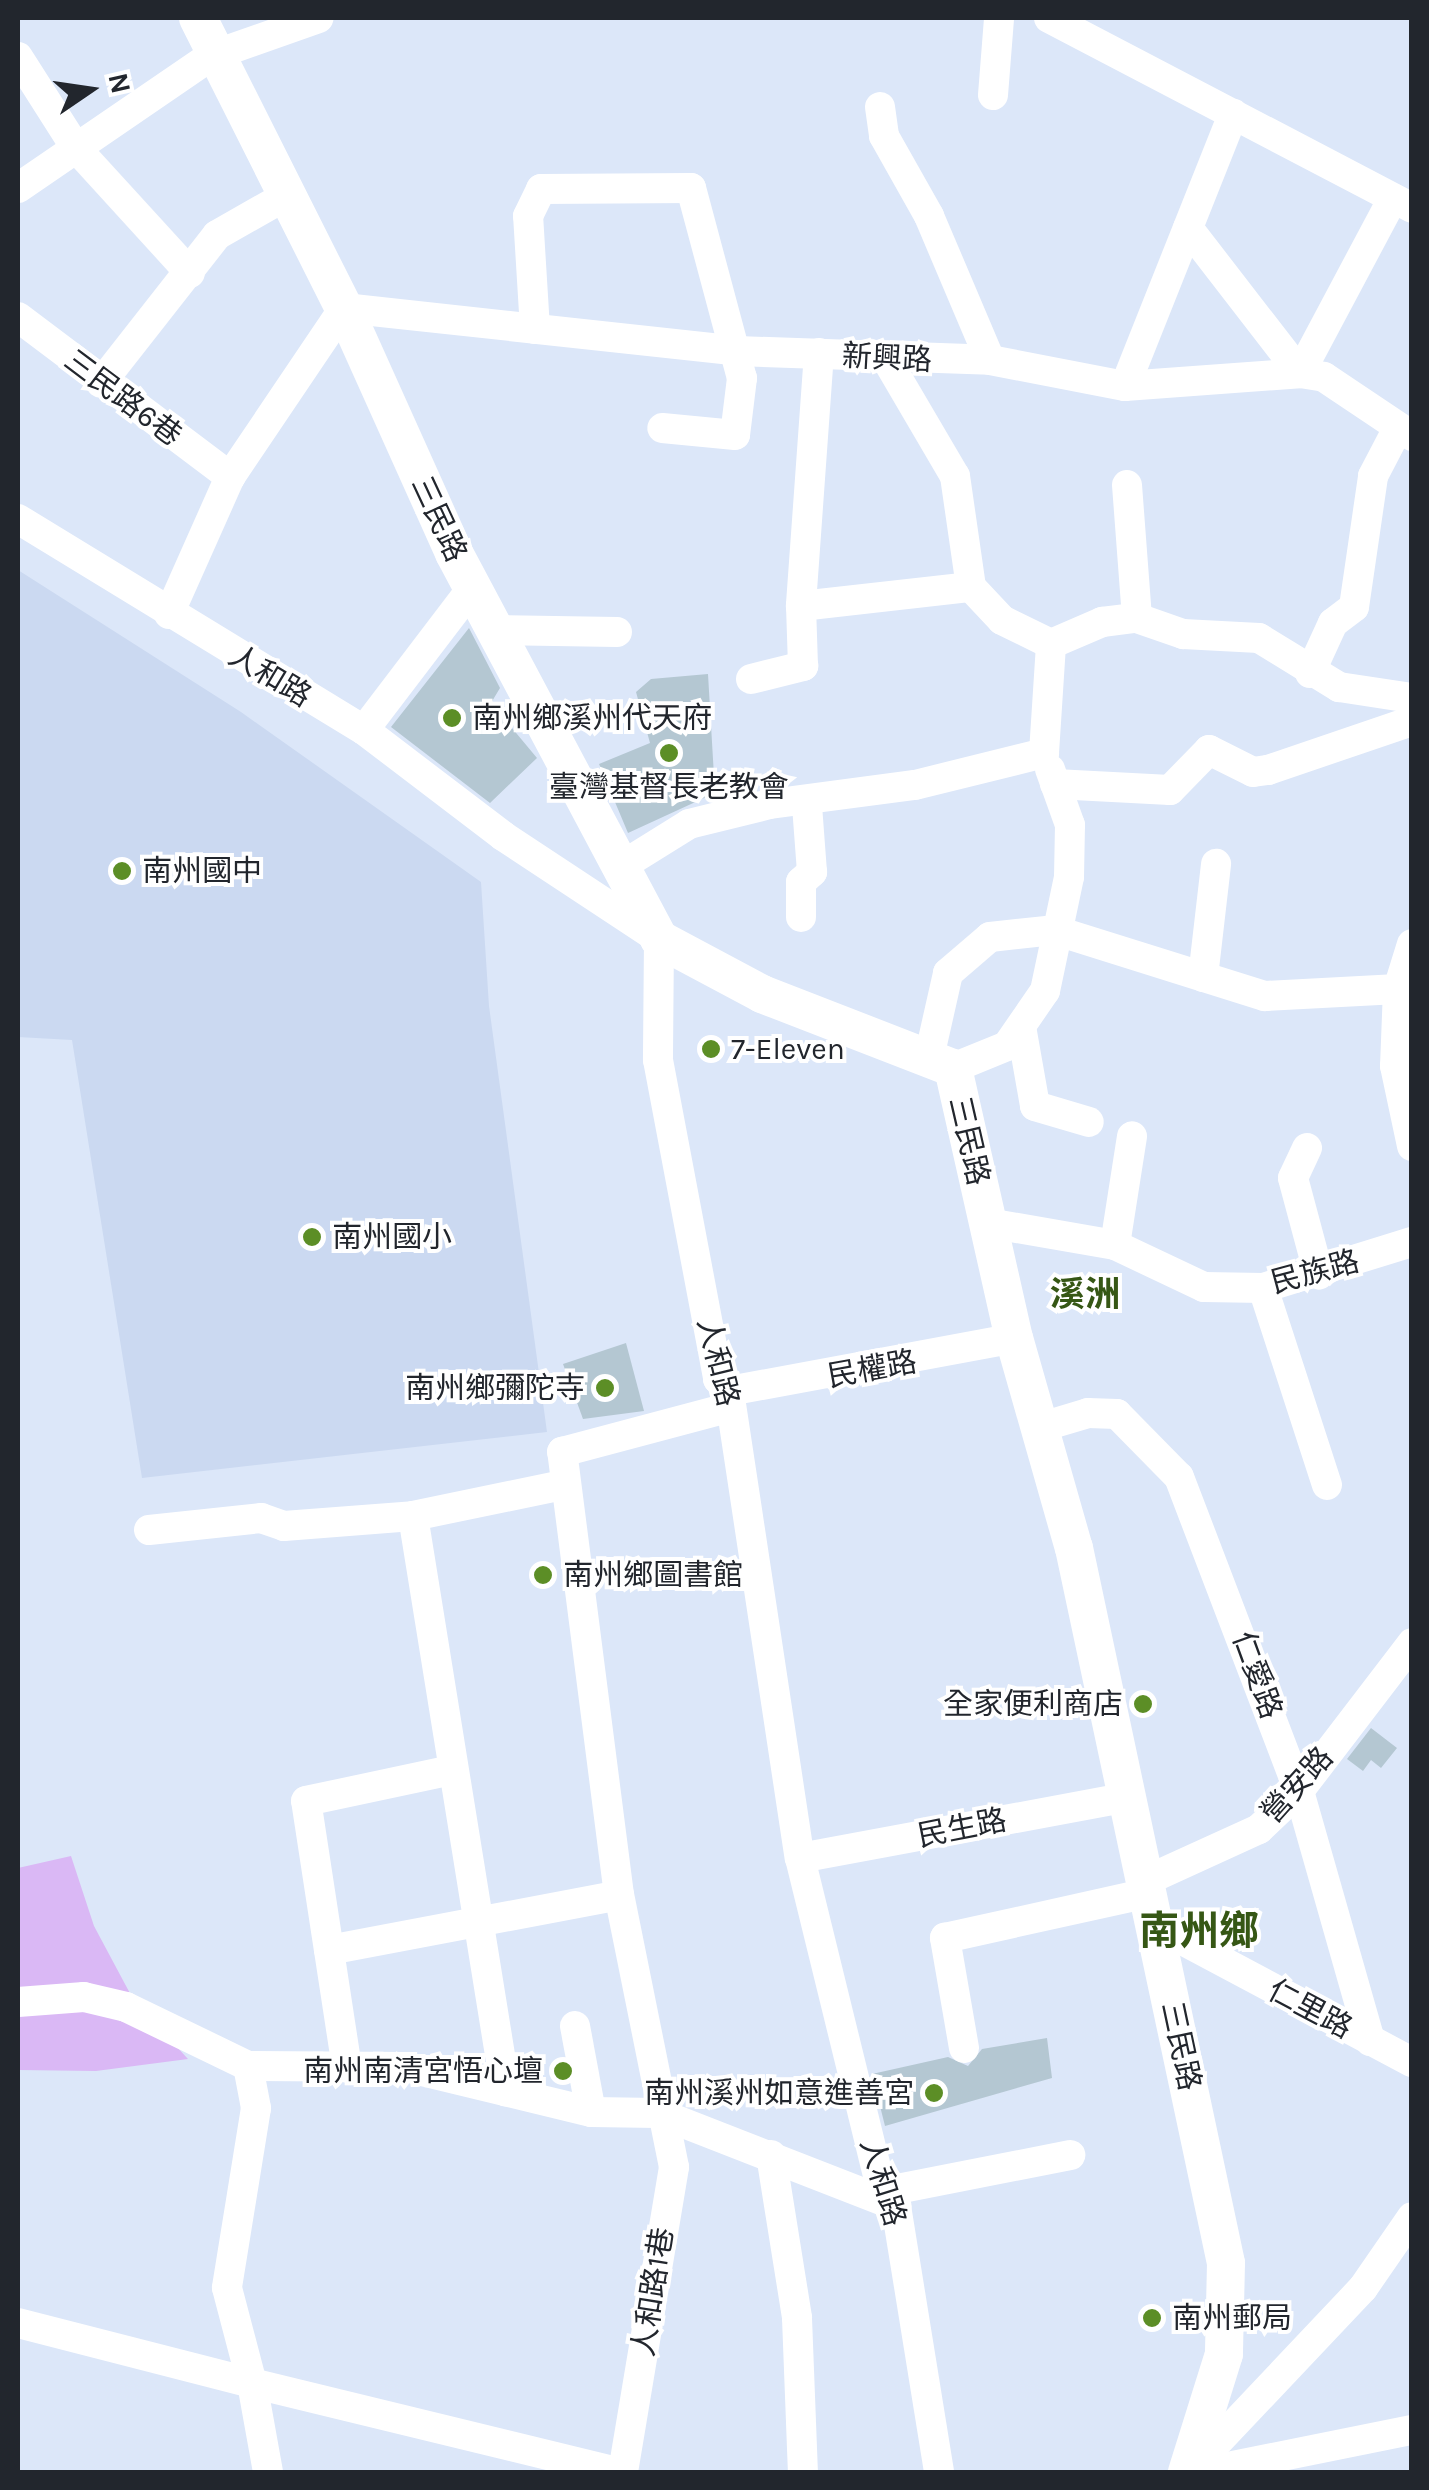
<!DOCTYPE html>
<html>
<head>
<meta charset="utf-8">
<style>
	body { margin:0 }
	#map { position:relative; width:1429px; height:2490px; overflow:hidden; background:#dce7f9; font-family:Karla,"Noto Sans TC",sans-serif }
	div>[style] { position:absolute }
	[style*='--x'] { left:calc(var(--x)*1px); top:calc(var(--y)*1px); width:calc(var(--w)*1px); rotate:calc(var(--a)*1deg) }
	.built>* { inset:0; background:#cbd9f1 }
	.green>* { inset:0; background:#dab8f5 }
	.building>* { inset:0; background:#b4c7d2 }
	.minor>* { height:30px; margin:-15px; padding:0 15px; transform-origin:15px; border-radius:15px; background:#fff }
	.major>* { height:38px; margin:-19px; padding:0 19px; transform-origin:19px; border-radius:19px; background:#fff }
	.dots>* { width:28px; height:28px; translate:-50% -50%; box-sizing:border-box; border:5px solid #fff; border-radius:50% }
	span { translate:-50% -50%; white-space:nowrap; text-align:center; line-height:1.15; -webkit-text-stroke:8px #fff; paint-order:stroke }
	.street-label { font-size:30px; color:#22262d }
	.poi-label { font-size:30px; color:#22262d }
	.left { translate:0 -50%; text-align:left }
	.right { translate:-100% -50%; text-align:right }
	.quarter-label { font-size:35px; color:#365715; font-weight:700 }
	.district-label { font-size:40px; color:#365715; font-weight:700 }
	.frame { position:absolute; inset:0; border:20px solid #22262d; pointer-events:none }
	.north { position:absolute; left:40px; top:40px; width:100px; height:100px; -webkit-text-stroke:8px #fff; paint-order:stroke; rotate:77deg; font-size:28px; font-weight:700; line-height:40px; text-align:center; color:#22262d }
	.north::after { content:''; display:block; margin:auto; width:35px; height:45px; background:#22262d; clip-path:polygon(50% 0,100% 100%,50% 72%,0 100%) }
</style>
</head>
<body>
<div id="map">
	<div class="built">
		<i style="clip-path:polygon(18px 570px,241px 712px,481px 882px,489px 1006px,547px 1432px,142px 1478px,72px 1040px,18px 1037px)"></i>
	</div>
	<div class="green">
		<i style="clip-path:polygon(71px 1856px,94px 1926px,133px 1999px,188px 2059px,96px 2071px,18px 2070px,18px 1868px)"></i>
	</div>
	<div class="building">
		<i style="clip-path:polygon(469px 628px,500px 688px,491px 703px,537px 758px,490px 803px,391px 727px)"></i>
		<i style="clip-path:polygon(708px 674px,715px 793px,628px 833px,599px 764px,650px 743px,636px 692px,651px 679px)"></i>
		<i style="clip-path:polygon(626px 1343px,644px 1411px,583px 1419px,563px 1364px)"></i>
		<i style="clip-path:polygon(1371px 1728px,1397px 1748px,1381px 1768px,1371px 1760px,1363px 1771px,1347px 1759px)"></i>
		<i style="clip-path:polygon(1047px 2038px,1052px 2078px,885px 2126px,872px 2074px,948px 2057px,968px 2066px,982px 2049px)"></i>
	</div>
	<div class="minor">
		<i style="--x:1049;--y:18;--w:410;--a:27.6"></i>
		<i style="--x:18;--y:57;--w:108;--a:57.5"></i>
		<i style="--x:76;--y:148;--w:169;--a:47.6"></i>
		<i style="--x:993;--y:95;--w:77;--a:-85.5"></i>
		<i style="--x:880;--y:107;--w:29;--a:82"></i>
		<i style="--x:884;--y:136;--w:92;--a:60.6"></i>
		<i style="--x:929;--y:216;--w:156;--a:67"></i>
		<i style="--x:18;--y:188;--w:234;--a:-34.4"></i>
		<i style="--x:211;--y:56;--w:114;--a:-19.4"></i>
		<i style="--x:1188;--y:228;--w:183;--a:52.3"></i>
		<i style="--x:1300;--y:373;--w:198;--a:-62"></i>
		<i style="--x:18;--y:317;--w:266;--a:37"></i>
		<i style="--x:535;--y:329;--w:113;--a:-93.5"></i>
		<i style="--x:528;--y:216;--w:30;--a:-64"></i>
		<i style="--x:541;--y:189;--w:150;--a:-0.4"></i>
		<i style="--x:691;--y:188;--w:197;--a:75"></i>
		<i style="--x:742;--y:378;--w:57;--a:97"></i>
		<i style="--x:735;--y:435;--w:73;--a:-174.5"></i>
		<i style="--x:819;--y:353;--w:254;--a:94.1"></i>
		<i style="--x:801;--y:606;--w:171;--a:-6.4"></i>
		<i style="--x:888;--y:362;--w:132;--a:59.6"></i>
		<i style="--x:955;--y:476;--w:112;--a:81.8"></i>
		<i style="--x:971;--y:587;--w:45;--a:46.8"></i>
		<i style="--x:1002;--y:620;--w:55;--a:26.1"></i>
		<i style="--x:101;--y:383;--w:188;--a:-51.9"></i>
		<i style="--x:217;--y:235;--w:77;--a:-29.6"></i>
		<i style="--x:1125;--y:386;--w:293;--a:-68.3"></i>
		<i style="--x:1127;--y:485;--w:133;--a:85.7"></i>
		<i style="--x:18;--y:519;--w:405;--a:31.4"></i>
		<i style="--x:364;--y:730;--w:175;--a:37.3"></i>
		<i style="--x:503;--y:836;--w:187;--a:33.4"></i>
		<i style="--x:659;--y:939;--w:121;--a:90.5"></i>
		<i style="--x:658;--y:1060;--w:325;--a:79.3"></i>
		<i style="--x:718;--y:1379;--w:16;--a:47"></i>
		<i style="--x:729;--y:1391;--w:472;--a:81.4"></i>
		<i style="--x:800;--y:1858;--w:344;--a:76.2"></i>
		<i style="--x:882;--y:2192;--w:20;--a:45"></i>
		<i style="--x:896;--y:2206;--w:269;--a:80.8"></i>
		<i style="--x:169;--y:614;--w:150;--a:-66"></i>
		<i style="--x:230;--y:477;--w:204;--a:-56"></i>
		<i style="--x:344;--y:308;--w:395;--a:6.2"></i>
		<i style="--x:737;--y:351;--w:253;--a:2"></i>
		<i style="--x:990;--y:360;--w:137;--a:10.9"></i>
		<i style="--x:1125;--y:386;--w:175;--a:-4.2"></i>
		<i style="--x:1300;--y:373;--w:24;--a:9"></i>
		<i style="--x:1324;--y:377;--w:106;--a:33.8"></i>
		<i style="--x:494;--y:630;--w:123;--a:0.9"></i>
		<i style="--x:1310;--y:673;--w:55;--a:-65.3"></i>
		<i style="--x:1333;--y:623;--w:26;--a:-37"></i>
		<i style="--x:1354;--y:607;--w:132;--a:-81.7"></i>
		<i style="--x:1373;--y:476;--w:54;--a:-62.5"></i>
		<i style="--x:751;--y:679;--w:54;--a:-14"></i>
		<i style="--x:803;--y:666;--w:60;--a:-91.9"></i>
		<i style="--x:364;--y:730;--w:178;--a:-52.7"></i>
		<i style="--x:1055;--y:784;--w:115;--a:3"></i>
		<i style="--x:1170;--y:790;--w:56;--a:-45.7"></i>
		<i style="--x:1209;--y:750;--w:49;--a:26.6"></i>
		<i style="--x:1253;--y:772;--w:15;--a:-8"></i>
		<i style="--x:1268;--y:770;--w:152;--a:-18.8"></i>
		<i style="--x:620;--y:867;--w:81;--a:-31.9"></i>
		<i style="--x:689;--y:824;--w:83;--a:-13.9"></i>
		<i style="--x:770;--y:804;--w:146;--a:-7.5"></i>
		<i style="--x:915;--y:785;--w:133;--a:-13.9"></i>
		<i style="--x:1044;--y:753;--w:109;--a:-86.3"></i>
		<i style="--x:1051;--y:644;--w:56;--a:-23.3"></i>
		<i style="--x:1102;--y:622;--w:35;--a:-7"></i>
		<i style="--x:1137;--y:618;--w:49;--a:19.2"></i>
		<i style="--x:1183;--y:634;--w:76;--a:3"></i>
		<i style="--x:1259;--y:638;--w:94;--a:31.5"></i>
		<i style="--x:1339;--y:687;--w:74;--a:8.6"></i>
		<i style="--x:801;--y:917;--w:35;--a:-90"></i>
		<i style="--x:801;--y:882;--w:15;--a:-42"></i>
		<i style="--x:812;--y:872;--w:67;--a:-94.3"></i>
		<i style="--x:1412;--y:944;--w:47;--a:107.3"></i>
		<i style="--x:1398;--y:989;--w:77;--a:92.2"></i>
		<i style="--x:1395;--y:1066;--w:82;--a:78"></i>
		<i style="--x:1203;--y:977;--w:114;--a:-83.4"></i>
		<i style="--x:1022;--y:1032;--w:75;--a:80"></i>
		<i style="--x:1035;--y:1106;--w:56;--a:16.5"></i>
		<i style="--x:928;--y:1062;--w:91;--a:-77.3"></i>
		<i style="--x:948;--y:973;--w:55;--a:-40.6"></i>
		<i style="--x:990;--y:937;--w:64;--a:-6.2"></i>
		<i style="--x:1054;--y:930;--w:221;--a:17.4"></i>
		<i style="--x:1265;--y:996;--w:133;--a:-3"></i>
		<i style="--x:953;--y:1068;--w:58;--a:-22.2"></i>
		<i style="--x:1007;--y:1046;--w:67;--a:-55.4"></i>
		<i style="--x:1045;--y:991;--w:116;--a:-78.1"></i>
		<i style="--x:1069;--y:877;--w:52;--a:-88.9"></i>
		<i style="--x:1070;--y:825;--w:59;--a:-109.7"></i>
		<i style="--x:1307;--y:1148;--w:33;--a:115"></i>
		<i style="--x:1293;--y:1178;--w:100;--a:75"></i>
		<i style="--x:988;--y:1223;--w:129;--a:9.8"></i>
		<i style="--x:1115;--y:1245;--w:98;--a:25.3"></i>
		<i style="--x:1204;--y:1287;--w:59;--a:1"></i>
		<i style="--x:1263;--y:1288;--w:156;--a:-17.2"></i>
		<i style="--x:1115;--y:1245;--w:110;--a:-81.1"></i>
		<i style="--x:1263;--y:1288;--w:207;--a:72"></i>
		<i style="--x:729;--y:1391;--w:290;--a:-10.5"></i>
		<i style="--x:1038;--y:1428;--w:52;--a:-16.7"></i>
		<i style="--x:1088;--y:1413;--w:29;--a:2"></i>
		<i style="--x:1117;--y:1414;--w:88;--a:45.5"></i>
		<i style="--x:1179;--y:1477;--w:336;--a:69.1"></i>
		<i style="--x:1299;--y:1791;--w:260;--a:74.1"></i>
		<i style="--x:413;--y:1516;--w:583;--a:80.83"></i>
		<i style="--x:149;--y:1530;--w:113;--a:-6.1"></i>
		<i style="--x:261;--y:1518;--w:24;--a:19"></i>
		<i style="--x:284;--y:1526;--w:129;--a:-4.4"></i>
		<i style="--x:413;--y:1516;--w:153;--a:-11.7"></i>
		<i style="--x:800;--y:1858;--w:330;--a:-10.5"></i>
		<i style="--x:1145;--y:1881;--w:125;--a:-24.5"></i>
		<i style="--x:1259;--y:1829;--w:55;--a:-43.5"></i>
		<i style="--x:1299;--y:1791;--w:186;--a:-52.6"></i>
		<i style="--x:1156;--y:1926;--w:290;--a:28"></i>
		<i style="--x:329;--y:1950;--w:295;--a:-10.7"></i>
		<i style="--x:18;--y:2002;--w:66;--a:-4.3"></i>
		<i style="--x:84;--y:1997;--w:43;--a:13.4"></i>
		<i style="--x:126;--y:2007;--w:136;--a:25.8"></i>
		<i style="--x:248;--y:2066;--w:43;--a:79.2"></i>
		<i style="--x:256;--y:2108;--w:182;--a:99.2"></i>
		<i style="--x:227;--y:2288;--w:98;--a:75.3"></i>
		<i style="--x:252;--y:2383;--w:377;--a:13.7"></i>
		<i style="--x:575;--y:2026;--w:87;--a:79.5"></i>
		<i style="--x:964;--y:2048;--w:112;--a:-99.8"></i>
		<i style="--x:945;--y:1938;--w:208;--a:-12.5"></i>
		<i style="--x:248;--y:2066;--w:157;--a:0.4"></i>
		<i style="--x:405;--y:2067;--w:191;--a:13.6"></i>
		<i style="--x:591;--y:2112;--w:67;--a:0.9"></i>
		<i style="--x:658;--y:2113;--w:256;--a:21.3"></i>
		<i style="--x:347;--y:2068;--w:270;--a:-98.7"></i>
		<i style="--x:306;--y:1801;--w:149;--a:-12"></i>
		<i style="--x:771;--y:2155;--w:165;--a:80.9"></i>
		<i style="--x:797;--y:2318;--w:154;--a:87.8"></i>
		<i style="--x:882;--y:2192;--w:192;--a:-11.1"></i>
		<i style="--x:18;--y:2323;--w:242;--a:14.4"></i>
		<i style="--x:252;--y:2383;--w:90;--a:79.8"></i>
		<i style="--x:623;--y:2472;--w:309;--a:-80.5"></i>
		<i style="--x:674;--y:2167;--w:278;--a:-101.4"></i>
		<i style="--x:619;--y:1895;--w:447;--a:-97.3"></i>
		<i style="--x:562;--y:1452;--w:175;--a:-14.9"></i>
		<i style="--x:1189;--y:2472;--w:253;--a:-46.6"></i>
		<i style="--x:1363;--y:2288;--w:86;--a:-55.4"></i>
		<i style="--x:1203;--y:2472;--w:213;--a:-11.4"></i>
	</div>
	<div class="major">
		<i style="--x:198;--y:18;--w:325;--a:63.3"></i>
		<i style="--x:344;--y:308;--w:269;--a:65.8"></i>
		<i style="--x:454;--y:553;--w:437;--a:62"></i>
		<i style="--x:659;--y:939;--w:117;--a:28.1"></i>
		<i style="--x:762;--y:994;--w:205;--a:21.2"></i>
		<i style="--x:953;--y:1068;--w:277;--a:77.3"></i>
		<i style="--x:1014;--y:1338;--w:218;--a:74.1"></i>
		<i style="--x:1074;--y:1548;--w:731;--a:78"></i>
		<i style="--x:1226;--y:2263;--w:91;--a:91.3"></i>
		<i style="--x:1224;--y:2354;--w:124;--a:107.4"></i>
	</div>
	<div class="dots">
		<i style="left:452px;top:718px;background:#5c8e26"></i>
		<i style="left:669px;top:753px;background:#5c8e26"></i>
		<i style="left:122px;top:871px;background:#5c8e26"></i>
		<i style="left:711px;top:1049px;background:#5c8e26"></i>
		<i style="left:312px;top:1237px;background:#5c8e26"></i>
		<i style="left:605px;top:1388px;background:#5c8e26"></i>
		<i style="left:543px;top:1575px;background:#5c8e26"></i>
		<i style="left:1143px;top:1704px;background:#5c8e26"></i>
		<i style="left:563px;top:2071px;background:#5c8e26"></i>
		<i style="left:934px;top:2093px;background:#5c8e26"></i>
		<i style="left:1152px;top:2318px;background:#5c8e26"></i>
	</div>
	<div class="street-label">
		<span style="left:887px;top:358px;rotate:3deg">新興路</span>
		<span style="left:123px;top:398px;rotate:37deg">三民路6巷</span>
		<span style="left:439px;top:519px;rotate:65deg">三民路</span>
		<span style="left:270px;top:676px;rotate:31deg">人和路</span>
		<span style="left:969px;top:1141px;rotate:77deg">三民路</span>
		<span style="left:1315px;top:1272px;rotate:-15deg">民族路</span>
		<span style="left:718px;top:1362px;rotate:76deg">人和路</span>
		<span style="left:872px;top:1369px;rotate:-10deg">民權路</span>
		<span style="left:1257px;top:1675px;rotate:70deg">仁愛路</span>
		<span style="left:1297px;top:1785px;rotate:-48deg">營安路</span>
		<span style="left:962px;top:1828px;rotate:-11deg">民生路</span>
		<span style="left:1310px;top:2009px;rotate:28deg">仁里路</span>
		<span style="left:1181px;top:2046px;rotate:78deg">三民路</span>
		<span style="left:883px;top:2182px;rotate:73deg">人和路</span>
		<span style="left:653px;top:2292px;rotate:-81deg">人和路1巷</span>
	</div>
	<div class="poi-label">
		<span class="left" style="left:472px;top:718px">南州鄉溪州代天府</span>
		<span style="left:669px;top:787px">臺灣基督長老教會</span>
		<span class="left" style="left:142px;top:871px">南州國中</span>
		<span class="left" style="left:731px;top:1049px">7-Eleven</span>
		<span class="left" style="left:332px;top:1237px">南州國小</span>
		<span class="right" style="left:585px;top:1388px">南州鄉彌陀寺</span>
		<span class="left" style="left:563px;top:1575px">南州鄉圖書館</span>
		<span class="right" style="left:1123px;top:1704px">全家便利商店</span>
		<span class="right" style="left:543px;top:2071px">南州南清宮悟心壇</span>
		<span class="right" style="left:914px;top:2093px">南州溪州如意進善宮</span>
		<span class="left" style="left:1172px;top:2318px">南州郵局</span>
	</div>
	<div class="quarter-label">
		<span style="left:1085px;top:1295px">溪洲</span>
	</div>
	<div class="district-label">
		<span style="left:1199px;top:1931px">南州鄉</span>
	</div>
	<div class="frame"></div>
	<div class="north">N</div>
</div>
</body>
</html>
